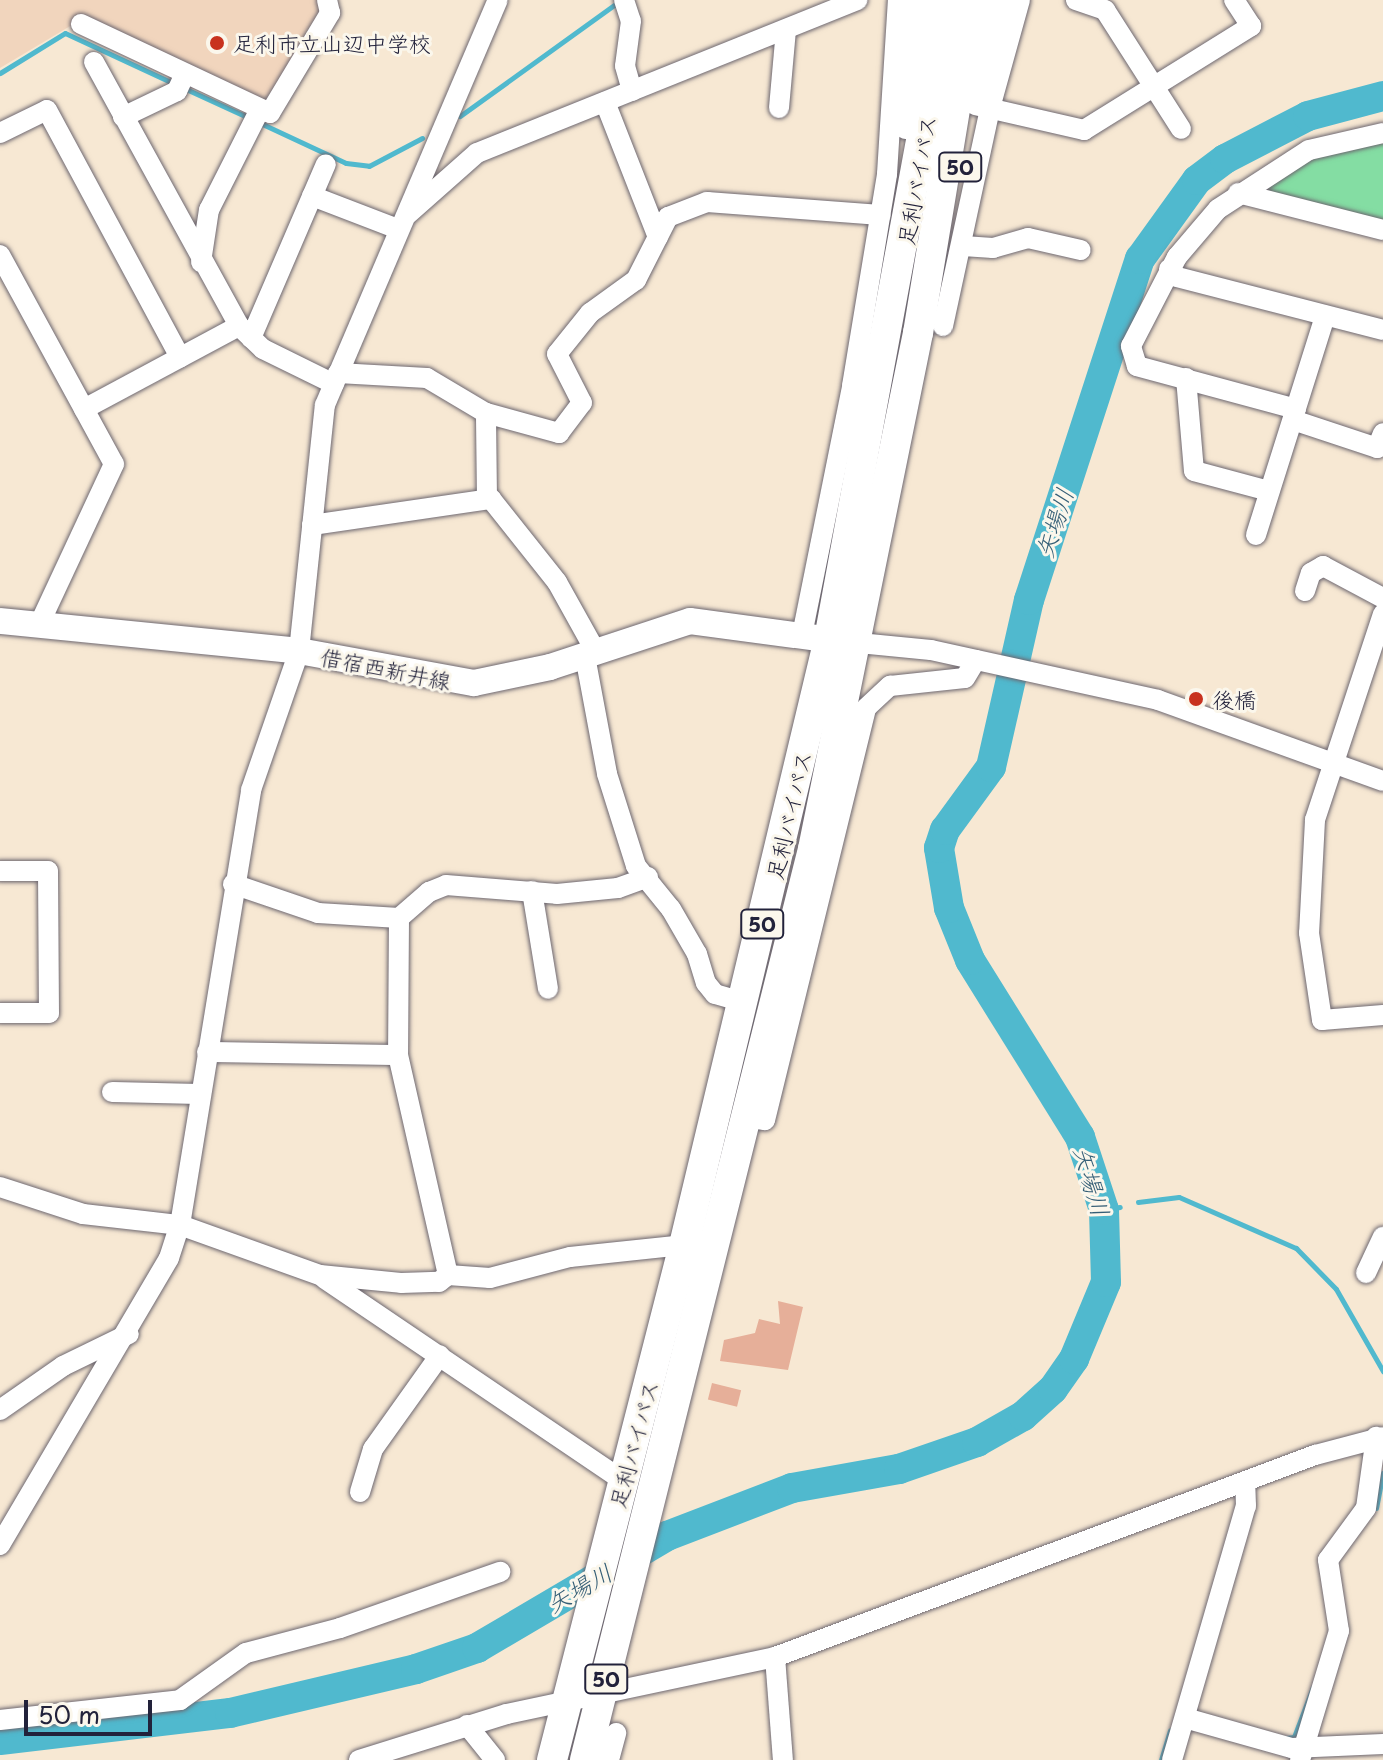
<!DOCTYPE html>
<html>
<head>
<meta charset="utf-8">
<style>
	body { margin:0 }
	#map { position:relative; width:1383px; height:1760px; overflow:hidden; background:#f7e8d3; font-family:"Playpen Sans","Klee One",sans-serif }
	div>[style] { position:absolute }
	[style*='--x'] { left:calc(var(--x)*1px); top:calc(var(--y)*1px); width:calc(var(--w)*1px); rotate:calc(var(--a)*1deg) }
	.built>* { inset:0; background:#f1d5bd }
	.green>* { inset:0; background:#84dda3 }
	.stream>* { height:5px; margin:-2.5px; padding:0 2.5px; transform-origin:2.5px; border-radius:2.5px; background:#50b9ce }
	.river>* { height:30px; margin:-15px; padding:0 15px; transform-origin:15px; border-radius:15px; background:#50b9ce }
	.building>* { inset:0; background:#e6af99; transform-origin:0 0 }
	.roads { filter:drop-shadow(0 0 2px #6d6770) drop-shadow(0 0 2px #6d6770) }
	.minor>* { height:20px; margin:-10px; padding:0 10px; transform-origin:10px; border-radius:10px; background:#fff }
	.major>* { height:26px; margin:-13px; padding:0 13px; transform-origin:13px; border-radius:13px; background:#fff }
	.highway>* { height:30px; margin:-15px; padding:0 15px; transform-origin:15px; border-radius:15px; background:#fff }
	.dots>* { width:22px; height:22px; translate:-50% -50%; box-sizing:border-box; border:4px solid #fbf7ec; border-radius:50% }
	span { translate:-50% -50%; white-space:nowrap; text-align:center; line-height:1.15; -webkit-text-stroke:6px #fbf7ec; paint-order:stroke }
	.shield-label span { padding:2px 6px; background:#fbf7ec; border:2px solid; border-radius:6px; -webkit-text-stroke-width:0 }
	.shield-label { font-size:20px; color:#22223b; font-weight:700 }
	.poi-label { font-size:22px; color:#22223b }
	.left { translate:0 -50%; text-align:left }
	.street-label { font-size:22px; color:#22223b }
	.water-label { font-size:24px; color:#345e76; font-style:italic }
	.scale { position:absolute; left:24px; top:1700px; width:128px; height:36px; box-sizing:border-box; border:4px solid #22223b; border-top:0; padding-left:10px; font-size:24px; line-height:28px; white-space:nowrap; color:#22223b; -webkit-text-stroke:6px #fbf7ec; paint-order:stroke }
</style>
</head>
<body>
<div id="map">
	<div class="built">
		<i style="clip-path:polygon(0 0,320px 0,323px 11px,262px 105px,82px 19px,0 68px)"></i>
	</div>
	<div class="green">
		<i style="clip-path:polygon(1374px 139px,1383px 144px,1383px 221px,1269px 192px,1267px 178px,1312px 154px)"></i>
	</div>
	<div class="stream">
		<i style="--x:0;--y:73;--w:76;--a:-31.6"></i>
		<i style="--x:65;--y:33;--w:123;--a:24.9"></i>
		<i style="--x:186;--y:89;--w:69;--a:24.7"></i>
		<i style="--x:460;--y:116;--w:195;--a:-35.8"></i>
		<i style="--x:258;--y:122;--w:97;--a:25"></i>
		<i style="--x:346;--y:163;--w:23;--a:7"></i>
		<i style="--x:369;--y:166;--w:60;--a:-27.8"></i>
		<i style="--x:1138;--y:1202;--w:41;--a:-7"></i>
		<i style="--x:1179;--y:1197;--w:128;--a:23.6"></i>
		<i style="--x:1296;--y:1248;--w:57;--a:45.7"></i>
		<i style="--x:1336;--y:1289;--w:95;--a:60.2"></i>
		<i style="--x:1104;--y:1210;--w:16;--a:-11"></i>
		<i style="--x:1376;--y:1508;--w:36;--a:-79"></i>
		<i style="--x:1286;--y:1738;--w:8;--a:-7"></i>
		<i style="--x:1294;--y:1737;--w:53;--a:-69.2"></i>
		<i style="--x:1161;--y:1760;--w:31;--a:-73"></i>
	</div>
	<div class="river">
		<i style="--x:0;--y:1740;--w:232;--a:-6.7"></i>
		<i style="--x:230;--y:1713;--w:191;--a:-13.3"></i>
		<i style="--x:416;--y:1669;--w:65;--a:-19"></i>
		<i style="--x:477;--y:1648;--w:221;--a:-30.5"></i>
		<i style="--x:667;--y:1536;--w:134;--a:-21"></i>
		<i style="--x:792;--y:1488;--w:109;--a:-10.1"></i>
		<i style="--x:899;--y:1469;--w:83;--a:-19.1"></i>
		<i style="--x:977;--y:1442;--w:53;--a:-29.5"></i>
		<i style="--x:1023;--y:1416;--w:40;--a:-42"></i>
		<i style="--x:1053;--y:1389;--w:37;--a:-55"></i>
		<i style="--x:1074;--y:1359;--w:83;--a:-67.4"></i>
		<i style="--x:1106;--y:1282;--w:72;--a:-91.6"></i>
		<i style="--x:1104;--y:1210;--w:77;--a:-108.2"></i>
		<i style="--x:1080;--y:1137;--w:208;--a:-121.9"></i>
		<i style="--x:970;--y:960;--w:56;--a:-112"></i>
		<i style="--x:949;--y:908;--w:61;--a:-99.5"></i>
		<i style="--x:939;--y:848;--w:19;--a:-72"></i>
		<i style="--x:945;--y:830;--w:78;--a:-53.9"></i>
		<i style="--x:991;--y:767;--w:171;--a:-77.2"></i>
		<i style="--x:1029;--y:600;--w:359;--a:-72"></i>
		<i style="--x:1140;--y:259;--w:97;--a:-54.2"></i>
		<i style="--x:1197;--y:180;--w:35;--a:-37"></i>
		<i style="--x:1225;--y:159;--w:93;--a:-27.4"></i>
		<i style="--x:1308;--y:116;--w:78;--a:-14.9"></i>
	</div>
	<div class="building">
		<i style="clip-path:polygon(778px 1301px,803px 1307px,788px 1370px,720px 1361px,724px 1340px,755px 1333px,759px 1319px,780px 1324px)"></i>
		<i style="left:712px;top:1383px;width:30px;height:17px;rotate:14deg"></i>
	</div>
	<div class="roads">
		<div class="minor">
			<i style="--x:624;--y:0;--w:22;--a:72"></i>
			<i style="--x:631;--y:21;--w:45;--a:97.6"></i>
			<i style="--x:625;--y:66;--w:26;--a:74"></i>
			<i style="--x:1076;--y:0;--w:31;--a:19"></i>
			<i style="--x:1105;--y:10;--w:141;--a:57.4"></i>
			<i style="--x:81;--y:24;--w:209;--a:25.2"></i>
			<i style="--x:270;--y:113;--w:117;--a:-59"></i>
			<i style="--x:330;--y:13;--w:13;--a:-103"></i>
			<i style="--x:94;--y:62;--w:301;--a:61.2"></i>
			<i style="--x:239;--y:326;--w:33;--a:44"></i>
			<i style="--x:263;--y:349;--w:79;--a:26.2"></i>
			<i style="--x:605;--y:102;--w:145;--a:68.6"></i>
			<i style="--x:975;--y:105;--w:112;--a:12.9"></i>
			<i style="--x:1084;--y:130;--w:197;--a:-31.9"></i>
			<i style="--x:1251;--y:26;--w:31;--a:-123"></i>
			<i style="--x:779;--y:108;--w:79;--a:-84.9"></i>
			<i style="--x:123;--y:117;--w:60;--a:-25.7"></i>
			<i style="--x:177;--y:91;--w:19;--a:-65"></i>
			<i style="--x:0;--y:133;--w:52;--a:-26.1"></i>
			<i style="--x:47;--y:110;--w:281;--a:61.7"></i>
			<i style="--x:1238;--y:193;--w:150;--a:14.3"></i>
			<i style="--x:312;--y:196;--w:92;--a:21"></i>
			<i style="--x:408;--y:214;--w:92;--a:-41.5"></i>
			<i style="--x:477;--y:153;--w:410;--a:-21.9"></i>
			<i style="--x:963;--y:246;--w:30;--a:4"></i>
			<i style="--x:993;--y:248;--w:36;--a:-16"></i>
			<i style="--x:1028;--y:238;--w:54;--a:12.8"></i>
			<i style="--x:0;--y:255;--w:238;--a:61.4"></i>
			<i style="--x:114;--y:464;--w:178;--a:115"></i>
			<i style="--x:201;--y:262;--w:53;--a:-81.3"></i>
			<i style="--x:209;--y:210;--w:113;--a:-63.2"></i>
			<i style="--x:1169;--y:269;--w:11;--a:45"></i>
			<i style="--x:1177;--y:277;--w:213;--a:14.4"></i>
			<i style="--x:943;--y:326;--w:223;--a:-77.8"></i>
			<i style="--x:990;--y:108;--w:112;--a:-74.5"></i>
			<i style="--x:251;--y:338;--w:189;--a:-66.7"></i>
			<i style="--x:338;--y:373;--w:89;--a:3.2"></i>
			<i style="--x:427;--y:378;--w:69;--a:30.7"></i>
			<i style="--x:1186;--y:378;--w:93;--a:85.1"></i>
			<i style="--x:1194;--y:471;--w:78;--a:14.9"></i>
			<i style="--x:84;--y:409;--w:176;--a:-28.2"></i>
			<i style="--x:1296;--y:409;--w:165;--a:-164.9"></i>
			<i style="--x:1137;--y:366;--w:21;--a:-107"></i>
			<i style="--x:1131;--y:346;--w:100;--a:-62.7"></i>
			<i style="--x:1177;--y:257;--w:63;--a:-49.5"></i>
			<i style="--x:1218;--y:209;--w:108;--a:-33"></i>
			<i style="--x:1309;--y:150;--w:76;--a:-12.9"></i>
			<i style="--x:1293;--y:420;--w:89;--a:18.4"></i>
			<i style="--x:1377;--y:448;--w:16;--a:-68"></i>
			<i style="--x:487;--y:499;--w:86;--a:-90.7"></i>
			<i style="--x:486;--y:413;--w:76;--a:15.3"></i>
			<i style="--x:559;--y:433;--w:38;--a:-53"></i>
			<i style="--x:582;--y:403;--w:55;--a:-117"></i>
			<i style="--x:557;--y:354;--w:53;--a:-51.2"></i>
			<i style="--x:590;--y:313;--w:57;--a:-35.7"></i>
			<i style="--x:636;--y:280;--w:71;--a:-63.1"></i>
			<i style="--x:668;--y:217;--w:42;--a:-21"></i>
			<i style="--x:707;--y:202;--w:174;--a:4.3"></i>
			<i style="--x:312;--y:525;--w:181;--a:-8.3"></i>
			<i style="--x:491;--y:499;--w:106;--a:51.5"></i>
			<i style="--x:557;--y:582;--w:80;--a:60.9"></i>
			<i style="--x:1256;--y:535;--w:230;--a:-72.5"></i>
			<i style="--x:1305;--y:591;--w:19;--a:-72"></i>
			<i style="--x:1311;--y:573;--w:14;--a:-30"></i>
			<i style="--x:1323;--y:566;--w:68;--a:28.1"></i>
			<i style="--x:1383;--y:614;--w:217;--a:108.3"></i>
			<i style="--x:1315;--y:820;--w:113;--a:93"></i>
			<i style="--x:1309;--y:933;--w:88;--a:81.5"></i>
			<i style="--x:1322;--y:1020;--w:61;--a:-4.7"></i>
			<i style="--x:802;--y:635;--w:254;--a:-78.6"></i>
			<i style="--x:852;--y:386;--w:215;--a:-80.6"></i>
			<i style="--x:887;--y:174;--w:174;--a:-86.4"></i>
			<i style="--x:859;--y:643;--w:72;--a:5.6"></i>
			<i style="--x:931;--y:650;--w:232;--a:12.4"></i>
			<i style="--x:1158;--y:700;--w:239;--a:19.8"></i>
			<i style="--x:585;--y:656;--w:120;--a:79.4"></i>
			<i style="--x:607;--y:774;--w:96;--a:72.5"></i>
			<i style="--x:636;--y:866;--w:55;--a:50.9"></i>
			<i style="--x:671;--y:909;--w:52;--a:60"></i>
			<i style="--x:697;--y:954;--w:30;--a:73"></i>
			<i style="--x:706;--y:983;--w:14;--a:51"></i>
			<i style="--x:715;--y:994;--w:29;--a:16"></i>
			<i style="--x:0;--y:871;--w:48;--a:0"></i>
			<i style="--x:48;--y:871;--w:142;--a:89.6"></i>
			<i style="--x:49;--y:1013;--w:49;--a:180"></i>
			<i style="--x:233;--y:884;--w:90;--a:18.8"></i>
			<i style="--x:318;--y:913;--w:81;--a:3.5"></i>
			<i style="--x:399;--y:918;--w:40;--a:-41"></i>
			<i style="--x:429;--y:892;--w:18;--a:-22"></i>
			<i style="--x:446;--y:885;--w:111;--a:4.6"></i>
			<i style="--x:557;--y:894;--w:61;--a:-5.6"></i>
			<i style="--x:618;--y:888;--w:32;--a:-20"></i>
			<i style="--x:532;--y:891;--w:99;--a:80.7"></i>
			<i style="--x:399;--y:918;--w:137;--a:90.4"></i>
			<i style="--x:398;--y:1055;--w:226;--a:77.2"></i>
			<i style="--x:207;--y:1052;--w:191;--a:0.9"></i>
			<i style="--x:112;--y:1092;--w:88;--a:1.3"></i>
			<i style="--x:745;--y:1117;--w:20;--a:9"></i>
			<i style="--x:765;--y:1120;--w:424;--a:-76.2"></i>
			<i style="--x:866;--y:708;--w:33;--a:-43"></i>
			<i style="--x:890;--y:686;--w:75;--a:-6.1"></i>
			<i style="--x:965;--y:678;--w:21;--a:-59"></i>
			<i style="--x:0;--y:1187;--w:87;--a:18"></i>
			<i style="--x:83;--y:1214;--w:98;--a:6.5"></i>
			<i style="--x:180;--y:1225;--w:149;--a:19.7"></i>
			<i style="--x:320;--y:1275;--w:81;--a:5.6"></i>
			<i style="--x:401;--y:1283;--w:38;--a:-2"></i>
			<i style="--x:439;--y:1282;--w:11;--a:-38"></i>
			<i style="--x:448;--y:1275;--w:42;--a:4.1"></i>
			<i style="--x:490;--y:1278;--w:83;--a:-14.7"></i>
			<i style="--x:570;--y:1257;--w:115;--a:-6"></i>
			<i style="--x:1366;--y:1273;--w:40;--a:-65"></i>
			<i style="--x:325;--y:1279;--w:360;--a:34.1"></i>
			<i style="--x:0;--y:1410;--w:77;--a:-34.9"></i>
			<i style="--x:63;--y:1366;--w:73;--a:-25.9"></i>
			<i style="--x:360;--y:1492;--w:45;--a:-73.2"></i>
			<i style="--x:373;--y:1449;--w:115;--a:-54.5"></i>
			<i style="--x:0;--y:1545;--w:333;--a:-59.5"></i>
			<i style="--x:169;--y:1258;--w:35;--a:-72"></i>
			<i style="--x:180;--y:1225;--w:441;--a:-80.7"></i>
			<i style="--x:251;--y:790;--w:147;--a:-70.9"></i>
			<i style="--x:299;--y:651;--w:247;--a:-84"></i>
			<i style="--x:325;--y:405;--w:440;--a:-66.9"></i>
			<i style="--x:775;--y:1657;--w:103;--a:85.6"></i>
			<i style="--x:1185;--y:1718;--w:111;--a:15.7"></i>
			<i style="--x:1292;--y:1748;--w:91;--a:-2.5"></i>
			<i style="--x:0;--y:1720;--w:181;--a:-6.3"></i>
			<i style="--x:180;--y:1700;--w:81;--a:-35.5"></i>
			<i style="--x:246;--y:1653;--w:97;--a:-14.9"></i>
			<i style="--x:340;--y:1628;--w:170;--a:-19.3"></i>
			<i style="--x:467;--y:1725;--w:45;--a:51.3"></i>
			<i style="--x:359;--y:1760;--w:155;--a:-17.3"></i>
			<i style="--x:507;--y:1714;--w:274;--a:-12"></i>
			<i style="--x:775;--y:1657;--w:577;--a:-20.51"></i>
			<i style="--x:1315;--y:1455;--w:70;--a:-14.8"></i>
			<i style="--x:609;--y:1760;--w:28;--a:-75"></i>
			<i style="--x:1172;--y:1760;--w:265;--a:-73.8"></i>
			<i style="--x:1246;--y:1506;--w:23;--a:-92"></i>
			<i style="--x:1300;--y:1760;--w:135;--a:-73.2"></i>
			<i style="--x:1339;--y:1631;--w:72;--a:-98.8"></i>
			<i style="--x:1328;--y:1560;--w:64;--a:-53.8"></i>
			<i style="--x:1366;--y:1508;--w:72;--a:-82"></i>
		</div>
		<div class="major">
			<i style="--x:0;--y:621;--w:301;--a:5.7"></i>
			<i style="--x:299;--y:651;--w:178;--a:10.4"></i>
			<i style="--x:474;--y:683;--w:78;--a:-11.9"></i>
			<i style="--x:550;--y:667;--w:147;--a:-18.2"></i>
			<i style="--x:690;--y:621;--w:158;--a:7.6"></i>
		</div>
		<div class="highway">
			<i style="--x:979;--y:84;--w:86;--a:-78.6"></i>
			<i style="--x:907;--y:124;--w:125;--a:-84"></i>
			<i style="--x:552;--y:1760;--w:532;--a:-75.62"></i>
			<i style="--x:684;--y:1245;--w:623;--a:-76.54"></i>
			<i style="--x:829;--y:639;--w:650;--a:-79.54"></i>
			<i style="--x:585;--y:1760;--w:939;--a:-75.95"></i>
			<i style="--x:813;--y:849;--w:527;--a:-78.5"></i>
			<i style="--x:918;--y:333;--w:338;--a:-80.6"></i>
		</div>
	</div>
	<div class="dots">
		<i style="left:217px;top:43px;background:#c8321e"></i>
		<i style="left:1196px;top:699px;background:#c8321e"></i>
	</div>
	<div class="shield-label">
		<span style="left:960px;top:167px">50</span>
		<span style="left:762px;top:924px">50</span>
		<span style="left:606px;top:1679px">50</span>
	</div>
	<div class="poi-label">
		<span class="left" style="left:233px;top:43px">足利市立山辺中学校</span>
		<span class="left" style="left:1212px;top:699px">後橋</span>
	</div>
	<div class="street-label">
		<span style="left:916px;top:180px;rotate:-80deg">足利バイパス</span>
		<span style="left:386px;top:668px;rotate:11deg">借宿西新井線</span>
		<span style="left:788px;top:815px;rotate:-77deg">足利バイパス</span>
		<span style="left:633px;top:1444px;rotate:-75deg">足利バイパス</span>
	</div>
	<div class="water-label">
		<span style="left:1054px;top:523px;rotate:-72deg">矢場川</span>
		<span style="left:1092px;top:1181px;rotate:74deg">矢場川</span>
		<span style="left:579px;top:1588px;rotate:-30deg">矢場川</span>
	</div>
	<div class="scale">50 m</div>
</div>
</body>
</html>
